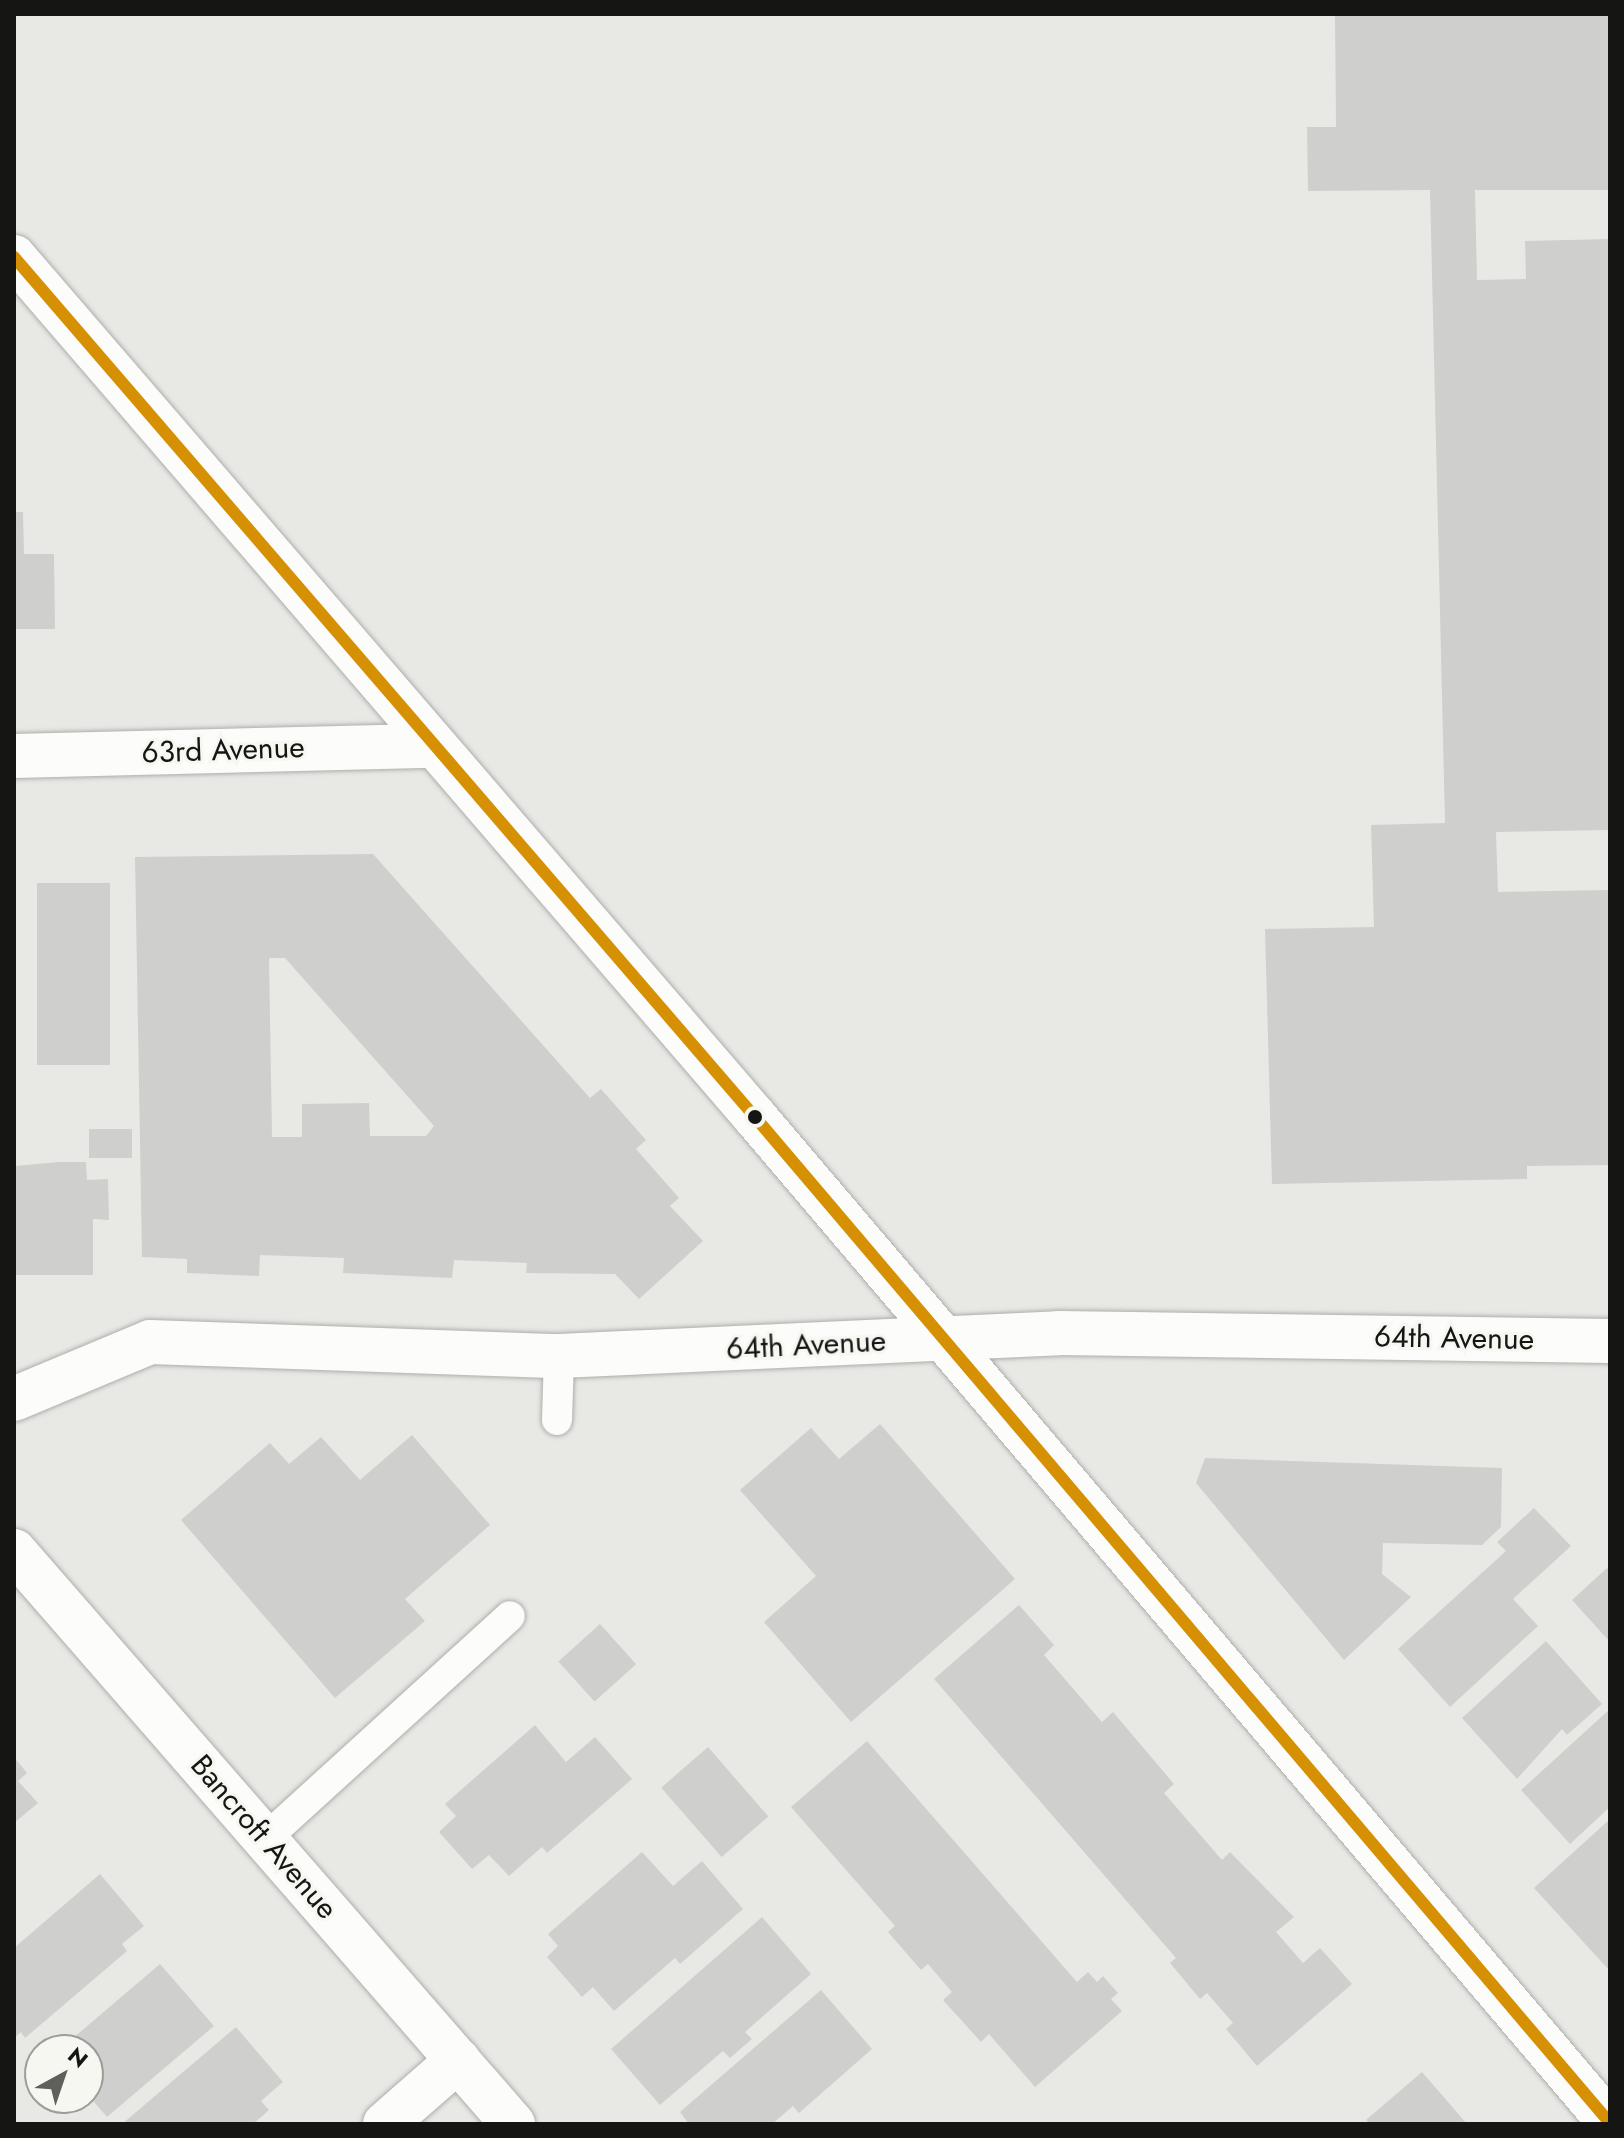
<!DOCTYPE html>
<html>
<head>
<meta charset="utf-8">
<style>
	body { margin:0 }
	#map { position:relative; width:1624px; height:2138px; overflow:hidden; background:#e8e9e5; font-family:Jost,sans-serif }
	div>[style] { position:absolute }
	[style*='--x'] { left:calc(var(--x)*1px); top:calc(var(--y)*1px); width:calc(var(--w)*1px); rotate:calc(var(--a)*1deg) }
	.building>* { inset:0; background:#cfd0cd; transform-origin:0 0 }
	.roads { filter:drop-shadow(0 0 2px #aeaeac) drop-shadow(0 0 2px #aeaeac) }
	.lane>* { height:30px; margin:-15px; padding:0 15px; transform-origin:15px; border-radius:15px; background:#fcfcfb }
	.street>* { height:44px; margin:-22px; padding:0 22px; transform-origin:22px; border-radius:22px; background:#fcfcfb }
	.secondary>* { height:44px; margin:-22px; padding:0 22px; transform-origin:22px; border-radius:22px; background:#fcfcfb }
	.bus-1>* { height:12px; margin:-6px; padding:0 6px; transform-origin:6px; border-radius:6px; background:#d59003 }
	.dots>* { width:22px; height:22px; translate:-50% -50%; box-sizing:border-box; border:4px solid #f6f7f1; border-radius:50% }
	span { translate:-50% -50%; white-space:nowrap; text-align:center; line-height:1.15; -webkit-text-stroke:6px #f6f7f1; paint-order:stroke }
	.street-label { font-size:30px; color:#151513 }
	.frame { position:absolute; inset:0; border:16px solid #151513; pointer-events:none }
	.north { position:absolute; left:24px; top:2034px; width:80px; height:80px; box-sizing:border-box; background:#f6f7f1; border:2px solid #9c9d98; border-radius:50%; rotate:40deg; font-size:22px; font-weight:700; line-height:32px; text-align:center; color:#151513 }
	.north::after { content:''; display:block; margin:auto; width:28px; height:36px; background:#5f5f5c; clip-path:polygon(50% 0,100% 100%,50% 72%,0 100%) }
</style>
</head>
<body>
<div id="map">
	<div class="building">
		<i style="clip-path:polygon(1335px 14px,1610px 14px,1610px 190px,1475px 190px,1477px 280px,1526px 279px,1525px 241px,1610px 239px,1610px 830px,1496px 832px,1498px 892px,1610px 890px,1610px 1165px,1527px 1166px,1527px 1179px,1272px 1184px,1265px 929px,1374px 927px,1371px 825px,1445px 823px,1430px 190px,1308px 191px,1307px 127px,1336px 127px)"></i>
		<i style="clip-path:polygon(14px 512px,23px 512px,24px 554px,54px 554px,55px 629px,14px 629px)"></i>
		<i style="clip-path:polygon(evenodd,373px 854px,590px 1098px,601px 1089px,646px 1140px,636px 1149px,679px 1198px,670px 1206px,703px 1241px,639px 1299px,615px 1274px,526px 1273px,527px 1263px,454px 1260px,452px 1278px,343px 1273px,344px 1258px,260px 1255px,259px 1276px,187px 1273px,187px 1259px,142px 1257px,135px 857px,373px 854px,269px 958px,285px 958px,434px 1126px,426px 1136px,370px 1136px,369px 1103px,302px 1104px,302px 1137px,272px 1137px,269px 958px)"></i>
		<i style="left:37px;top:883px;width:73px;height:182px"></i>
		<i style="left:89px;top:1129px;width:43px;height:29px"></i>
		<i style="clip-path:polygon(59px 1162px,86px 1162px,87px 1180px,108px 1179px,109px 1220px,93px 1219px,93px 1275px,14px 1275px,14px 1166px)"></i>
		<i style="clip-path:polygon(880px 1424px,1015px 1579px,851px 1722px,764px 1622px,816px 1576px,740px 1490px,811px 1428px,839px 1459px)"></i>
		<i style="clip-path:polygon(412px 1435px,490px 1525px,405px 1599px,425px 1621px,335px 1698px,181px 1520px,270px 1443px,289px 1464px,321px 1437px,360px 1480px)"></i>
		<i style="clip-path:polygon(1205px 1458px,1502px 1468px,1501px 1527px,1482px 1545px,1383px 1543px,1382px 1574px,1411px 1597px,1344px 1660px,1196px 1483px)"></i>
		<i style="clip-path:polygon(1534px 1508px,1571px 1546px,1513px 1599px,1538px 1626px,1450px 1707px,1398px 1649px,1506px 1551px,1497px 1542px)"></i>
		<i style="clip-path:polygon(1607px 1568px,1610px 1571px,1610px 1642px,1572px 1600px)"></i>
		<i style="clip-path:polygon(1019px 1605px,1054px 1645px,1044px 1655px,1102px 1722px,1113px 1712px,1174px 1784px,1164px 1793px,1222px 1860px,1230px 1852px,1294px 1917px,1276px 1932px,1303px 1963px,1320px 1948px,1352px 1984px,1257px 2066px,1226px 2029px,1233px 2023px,1207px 1993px,1200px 1999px,1170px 1963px,1176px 1958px,934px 1679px)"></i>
		<i style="left:600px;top:1624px;width:54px;height:56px;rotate:48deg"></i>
		<i style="clip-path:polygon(1546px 1641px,1602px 1704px,1567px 1735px,1562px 1729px,1517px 1779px,1462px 1718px)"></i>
		<i style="clip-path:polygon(1610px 1709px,1610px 1807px,1570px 1844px,1521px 1790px)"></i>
		<i style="clip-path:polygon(535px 1725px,566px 1762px,595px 1737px,632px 1779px,547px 1853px,542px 1847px,509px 1876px,489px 1855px,472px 1869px,439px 1832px,456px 1816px,445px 1804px)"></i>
		<i style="clip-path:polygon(867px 1741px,1077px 1982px,1088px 1972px,1097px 1982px,1103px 1976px,1118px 1993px,1111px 1999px,1122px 2011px,1035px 2087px,989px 2034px,981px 2042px,943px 2000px,952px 1992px,928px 1964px,921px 1970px,888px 1932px,895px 1926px,791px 1807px)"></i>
		<i style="left:708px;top:1747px;width:92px;height:62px;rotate:49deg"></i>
		<i style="clip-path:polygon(14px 1757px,27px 1773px,18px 1781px,38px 1803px,14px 1823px)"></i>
		<i style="clip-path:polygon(1610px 1819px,1610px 1971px,1534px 1888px)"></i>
		<i style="clip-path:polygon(642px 1852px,673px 1886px,702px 1861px,743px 1909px,680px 1964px,675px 1958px,614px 2011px,593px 1987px,582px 1997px,547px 1957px,558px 1946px,548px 1934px)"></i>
		<i style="clip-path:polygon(100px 1874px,144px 1926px,122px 1944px,127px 1951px,25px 2038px,21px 2032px,14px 2038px,14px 1948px)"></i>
		<i style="clip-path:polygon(762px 1917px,811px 1974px,745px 2032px,752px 2039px,730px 2058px,723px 2051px,660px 2105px,611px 2049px)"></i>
		<i style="clip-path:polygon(160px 1964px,214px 2026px,107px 2117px,88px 2095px,88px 2050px,59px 2050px)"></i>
		<i style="clip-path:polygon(821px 1990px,872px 2049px,799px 2113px,793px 2106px,772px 2124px,689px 2124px,680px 2112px)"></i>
		<i style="clip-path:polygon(236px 2027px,283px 2082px,261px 2101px,269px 2110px,253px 2124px,122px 2124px)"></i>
		<i style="clip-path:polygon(1422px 2072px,1467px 2124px,1370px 2124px,1366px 2120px)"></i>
	</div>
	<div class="roads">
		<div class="lane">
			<i style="--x:557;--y:1420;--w:64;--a:-88.2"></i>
			<i style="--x:265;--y:1839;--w:331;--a:-42.3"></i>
		</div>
		<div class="street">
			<i style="--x:14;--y:756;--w:418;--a:-1.4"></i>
			<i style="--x:14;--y:1399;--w:147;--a:-22.7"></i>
			<i style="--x:150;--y:1342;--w:409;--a:2"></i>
			<i style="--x:559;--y:1356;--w:500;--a:-2.6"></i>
			<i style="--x:1058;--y:1333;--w:552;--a:0.83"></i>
			<i style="--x:385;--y:2124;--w:97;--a:-41.2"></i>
		</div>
		<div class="secondary">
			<i style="--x:14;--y:257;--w:1135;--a:49.25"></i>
			<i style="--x:755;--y:1117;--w:1320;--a:49.64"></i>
			<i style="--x:14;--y:1551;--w:760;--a:48.95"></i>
		</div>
	</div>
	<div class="bus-1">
		<i style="--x:14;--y:257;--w:1135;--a:49.25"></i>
		<i style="--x:755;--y:1117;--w:1320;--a:49.64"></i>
	</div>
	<div class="dots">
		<i style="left:755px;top:1117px;background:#151513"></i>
	</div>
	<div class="street-label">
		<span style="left:223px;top:750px;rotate:-2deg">63rd Avenue</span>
		<span style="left:1454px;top:1338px;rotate:1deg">64th Avenue</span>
		<span style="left:806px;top:1345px;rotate:-3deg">64th Avenue</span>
		<span style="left:264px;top:1837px;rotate:49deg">Bancroft Avenue</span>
	</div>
	<div class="frame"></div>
	<div class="north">N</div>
</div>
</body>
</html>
